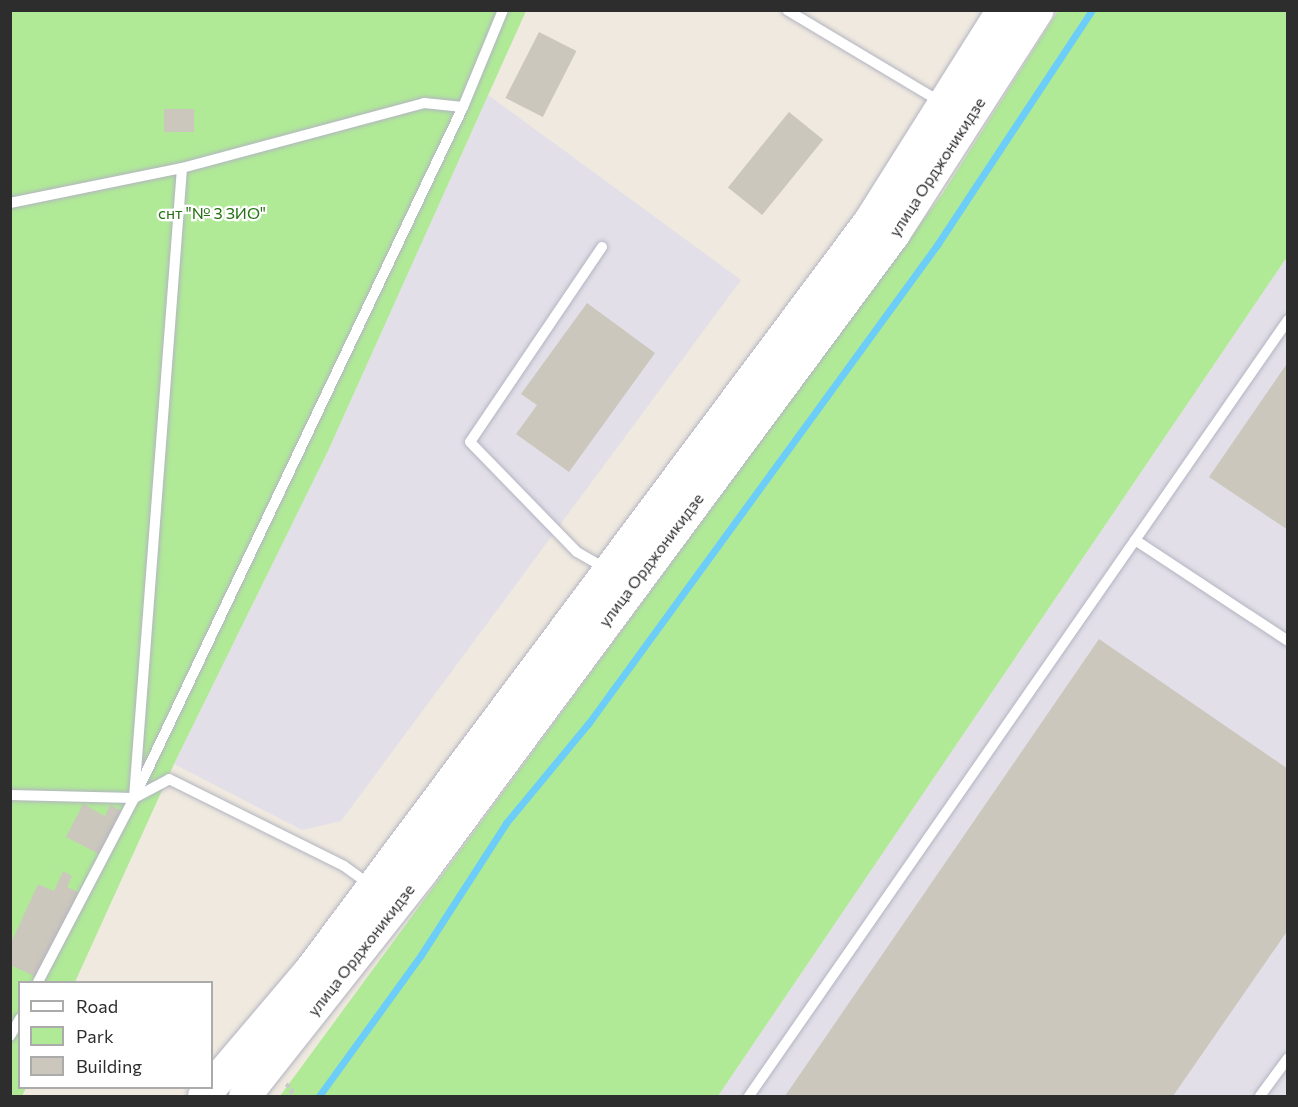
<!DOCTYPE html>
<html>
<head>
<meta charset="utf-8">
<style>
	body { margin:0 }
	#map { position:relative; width:1298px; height:1107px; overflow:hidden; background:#efe9df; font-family:Commissioner,sans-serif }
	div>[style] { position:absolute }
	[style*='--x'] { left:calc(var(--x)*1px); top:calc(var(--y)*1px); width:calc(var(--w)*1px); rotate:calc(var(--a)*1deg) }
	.industrial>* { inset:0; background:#e2dfe8 }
	.green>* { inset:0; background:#b0ea97 }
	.stream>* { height:7px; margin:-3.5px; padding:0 3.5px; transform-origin:3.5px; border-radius:3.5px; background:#6bcdf8 }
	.building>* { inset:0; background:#cbc7bd; transform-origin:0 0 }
	.path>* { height:4px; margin-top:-2px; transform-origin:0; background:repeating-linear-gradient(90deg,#c8c8c8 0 4.5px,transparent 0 7.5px) }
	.roads { filter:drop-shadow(0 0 2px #b3b4c1) drop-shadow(0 0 2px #b3b4c1) }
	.lane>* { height:10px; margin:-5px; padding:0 5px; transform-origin:5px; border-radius:5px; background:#fff }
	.secondary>* { height:32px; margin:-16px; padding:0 16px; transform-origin:16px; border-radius:16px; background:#fff }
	span { translate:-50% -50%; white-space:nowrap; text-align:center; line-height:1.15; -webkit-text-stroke:4.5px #fff; paint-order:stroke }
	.street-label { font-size:16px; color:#2d2d2d }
	.park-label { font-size:16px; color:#257215 }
	.frame { position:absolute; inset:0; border:12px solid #2d2d2d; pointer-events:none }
	.legend { position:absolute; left:18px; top:981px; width:195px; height:108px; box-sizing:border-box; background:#fff; border:2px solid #ababab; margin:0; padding:8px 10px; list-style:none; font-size:18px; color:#2d2d2d }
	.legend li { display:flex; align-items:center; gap:12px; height:30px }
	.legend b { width:30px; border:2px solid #ababab }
</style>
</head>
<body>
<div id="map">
	<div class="industrial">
		<i style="clip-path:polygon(488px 95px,741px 280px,341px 821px,302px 830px,174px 764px,328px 451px)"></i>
		<i style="clip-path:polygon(1287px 257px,1287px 1096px,718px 1096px)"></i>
	</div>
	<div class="green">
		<i style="clip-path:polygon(10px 11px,526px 11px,328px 451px,174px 764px,75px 982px,20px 982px,20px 1088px,26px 1088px,22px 1096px,10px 1096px)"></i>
		<i style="clip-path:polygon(1058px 11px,1287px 11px,1287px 257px,718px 1096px,280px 1096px,943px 193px)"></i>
	</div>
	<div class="stream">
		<i style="--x:319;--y:1096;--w:174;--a:-54.1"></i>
		<i style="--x:421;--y:955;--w:157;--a:-57.2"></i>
		<i style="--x:506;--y:823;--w:129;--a:-50.4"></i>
		<i style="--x:588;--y:724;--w:593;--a:-53.92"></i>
		<i style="--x:937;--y:245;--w:282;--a:-56.6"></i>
	</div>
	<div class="building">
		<i style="left:539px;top:32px;width:42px;height:74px;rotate:27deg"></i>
		<i style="left:164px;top:109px;width:30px;height:23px"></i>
		<i style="left:789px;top:112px;width:44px;height:97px;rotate:39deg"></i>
		<i style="clip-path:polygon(587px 303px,655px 353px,569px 472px,516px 434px,537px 405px,521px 394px)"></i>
		<i style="clip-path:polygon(1288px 362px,1288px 530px,1209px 477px)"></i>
		<i style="clip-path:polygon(1099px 639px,1288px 769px,1288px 930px,1173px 1096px,785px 1096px)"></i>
		<i style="clip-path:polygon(83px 804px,105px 816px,110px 805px,125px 813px,103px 856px,66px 837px)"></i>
		<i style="clip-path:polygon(63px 871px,72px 876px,67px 887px,78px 892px,39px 978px,10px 965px,10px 945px,38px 884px,54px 891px)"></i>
	</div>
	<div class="path">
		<i style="--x:286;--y:1084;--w:9;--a:41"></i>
		<i style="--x:293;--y:1090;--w:8;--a:130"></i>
	</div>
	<div class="roads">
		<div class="lane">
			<i style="--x:787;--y:10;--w:179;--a:30.9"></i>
			<i style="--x:182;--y:168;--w:632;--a:94.36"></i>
			<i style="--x:134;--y:798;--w:40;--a:-28"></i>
			<i style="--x:169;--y:779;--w:195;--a:26.4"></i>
			<i style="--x:344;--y:866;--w:32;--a:36"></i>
			<i style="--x:10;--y:203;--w:176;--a:-11.5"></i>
			<i style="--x:182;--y:168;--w:251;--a:-15"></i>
			<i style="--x:424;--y:103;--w:39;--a:6"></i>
			<i style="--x:463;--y:107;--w:105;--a:-67.6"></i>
			<i style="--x:602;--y:247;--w:235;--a:124.1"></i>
			<i style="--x:470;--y:442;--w:153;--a:45.8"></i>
			<i style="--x:577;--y:552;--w:34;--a:30"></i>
			<i style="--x:1135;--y:540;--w:183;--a:33.4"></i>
			<i style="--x:10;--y:795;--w:124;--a:1.4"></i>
			<i style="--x:38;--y:982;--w:208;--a:-62.4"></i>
			<i style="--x:134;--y:798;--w:765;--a:-64.54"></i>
			<i style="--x:10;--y:1036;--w:20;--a:-60"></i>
			<i style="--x:749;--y:1096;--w:945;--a:-55.22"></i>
			<i style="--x:1260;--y:1096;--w:47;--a:-53.6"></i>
		</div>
		<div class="secondary">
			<i style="--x:204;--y:1096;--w:164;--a:-49.7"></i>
			<i style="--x:310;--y:971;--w:936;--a:-53.25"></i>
			<i style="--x:870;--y:221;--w:249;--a:-57.8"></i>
			<i style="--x:245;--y:1096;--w:284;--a:-51.7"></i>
			<i style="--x:421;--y:873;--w:795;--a:-53.49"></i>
			<i style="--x:894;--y:234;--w:266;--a:-57.3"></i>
		</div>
	</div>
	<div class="street-label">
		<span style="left:937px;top:167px;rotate:-57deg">улица Орджоникидзе</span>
		<span style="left:651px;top:560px;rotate:-53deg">улица Орджоникидзе</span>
		<span style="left:361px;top:950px;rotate:-52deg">улица Орджоникидзе</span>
	</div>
	<div class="park-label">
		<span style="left:212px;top:213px">снт "№ 3 ЗИО"</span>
	</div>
	<div class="frame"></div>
	<ul class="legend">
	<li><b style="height:8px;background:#fff"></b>Road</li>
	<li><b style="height:16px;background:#b0ea97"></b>Park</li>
	<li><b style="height:16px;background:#cbc7bd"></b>Building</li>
	</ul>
</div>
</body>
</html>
